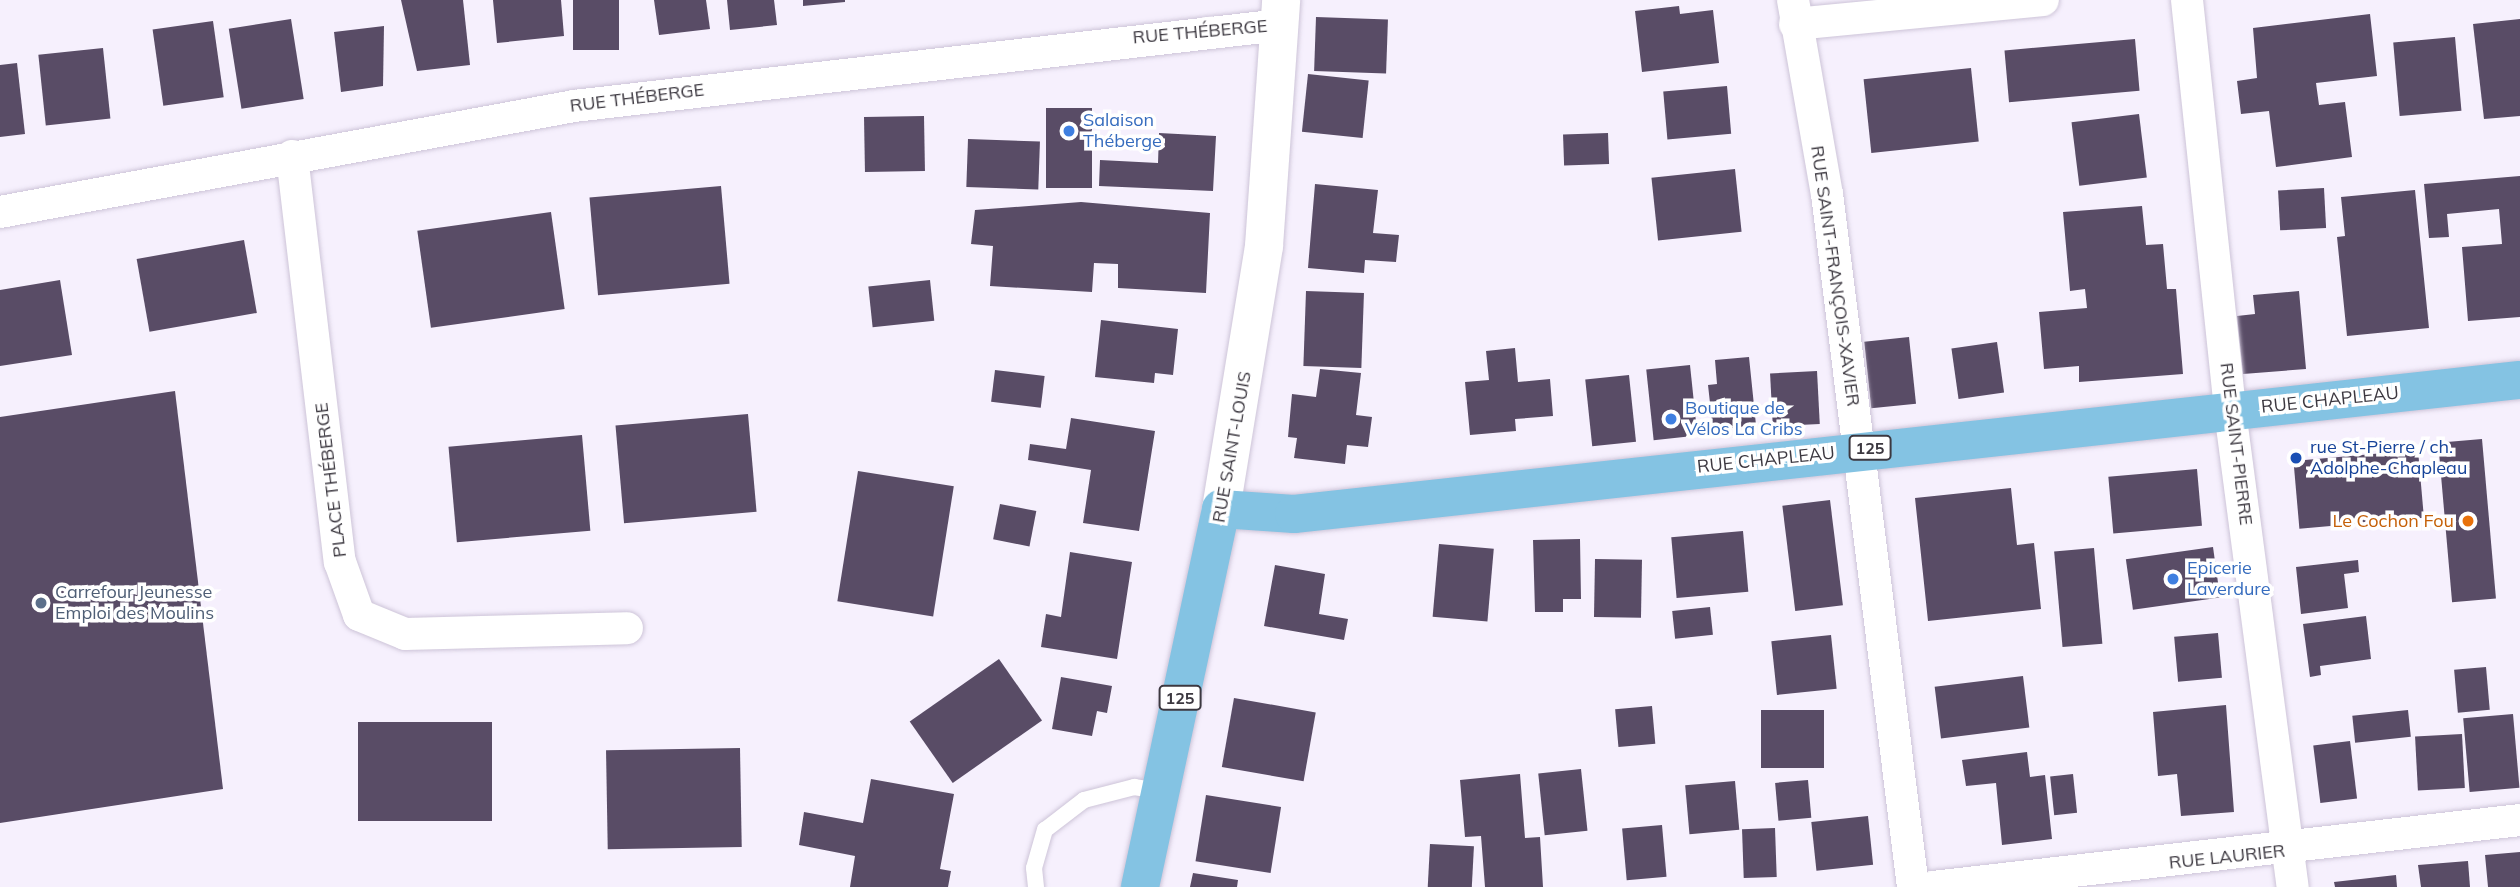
<!DOCTYPE html>
<html>
<head>
<meta charset="utf-8">
<style>
	body { margin:0 }
	#map { position:relative; width:2520px; height:887px; overflow:hidden; background:#f6f0fd; font-family:Mulish,sans-serif }
	div>[style] { position:absolute }
	[style*='--x'] { left:calc(var(--x)*1px); top:calc(var(--y)*1px); width:calc(var(--w)*1px); rotate:calc(var(--a)*1deg) }
	.building>* { inset:0; background:#594c66; transform-origin:0 0 }
	.roads { filter:drop-shadow(0 0 2px #cdc4d8) drop-shadow(0 0 2px #cdc4d8) }
	.service>* { height:16px; margin:-8px; padding:0 8px; transform-origin:8px; border-radius:8px; background:#fff }
	.minor>* { height:32px; margin:-16px; padding:0 16px; transform-origin:16px; border-radius:16px; background:#fff }
	.secondary>* { height:38px; margin:-19px; padding:0 19px; transform-origin:19px; border-radius:19px; background:#fff }
	.primary>* { height:38px; margin:-19px; padding:0 19px; transform-origin:19px; border-radius:19px; background:#84c3e3 }
	.dots>* { width:19px; height:19px; translate:-50% -50%; box-sizing:border-box; border:4px solid #fff; border-radius:50% }
	span { translate:-50% -50%; white-space:nowrap; text-align:center; line-height:1.15; -webkit-text-stroke:7px #fff; paint-order:stroke }
	.shield-label span { padding:2px 5px; background:#fff; border:2px solid; border-radius:5px; -webkit-text-stroke-width:0 }
	.shield-label { font-size:16px; color:#3c3840; font-weight:700 }
	.street-label { font-size:18px; color:#3c3840 }
	.shop-label { font-size:18px; color:#366cbe }
	.left { translate:0 -50%; text-align:left }
	.transit-label { font-size:18px; color:#164399 }
	.food-label { font-size:18px; color:#c56008 }
	.right { translate:-100% -50%; text-align:right }
	.service-label { font-size:18px; color:#4e5e75 }
</style>
</head>
<body>
<div id="map">
	<div class="building">
		<i style="clip-path:polygon(401px 0,463px 0,470px 65px,417px 71px)"></i>
		<i style="clip-path:polygon(493px 0,561px 0,564px 36px,497px 43px)"></i>
		<i style="left:573px;top:0;width:46px;height:50px"></i>
		<i style="clip-path:polygon(654px 0,706px 0,710px 29px,659px 35px)"></i>
		<i style="clip-path:polygon(727px 0,774px 0,777px 25px,730px 30px)"></i>
		<i style="clip-path:polygon(803px 0,845px 0,845px 2px,803px 6px)"></i>
		<i style="clip-path:polygon(1679px 6px,1680px 14px,1713px 10px,1719px 63px,1642px 72px,1635px 11px)"></i>
		<i style="clip-path:polygon(2370px 14px,2377px 76px,2316px 83px,2319px 105px,2345px 102px,2352px 157px,2276px 167px,2269px 111px,2241px 114px,2237px 81px,2257px 78px,2253px 28px)"></i>
		<i style="left:1316px;top:17px;width:72px;height:54px;rotate:2deg"></i>
		<i style="left:291px;top:19px;width:81px;height:63px;rotate:81deg"></i>
		<i style="clip-path:polygon(2520px 19px,2520px 116px,2484px 119px,2473px 24px)"></i>
		<i style="left:213px;top:21px;width:77px;height:61px;rotate:82deg"></i>
		<i style="clip-path:polygon(384px 26px,383px 86px,341px 92px,334px 32px)"></i>
		<i style="left:2455px;top:37px;width:74px;height:62px;rotate:85deg"></i>
		<i style="left:2135px;top:39px;width:52px;height:131px;rotate:85deg"></i>
		<i style="left:103px;top:48px;width:71px;height:65px;rotate:84deg"></i>
		<i style="clip-path:polygon(17px 63px,25px 134px,0 137px,0 65px)"></i>
		<i style="left:1971px;top:68px;width:74px;height:108px;rotate:84deg"></i>
		<i style="left:1308px;top:74px;width:61px;height:58px;rotate:6deg"></i>
		<i style="left:1727px;top:86px;width:48px;height:64px;rotate:85deg"></i>
		<i style="left:1046px;top:108px;width:46px;height:80px"></i>
		<i style="left:2139px;top:114px;width:64px;height:68px;rotate:83deg"></i>
		<i style="left:924px;top:116px;width:55px;height:60px;rotate:89deg"></i>
		<i style="clip-path:polygon(1159px 133px,1216px 136px,1213px 191px,1099px 186px,1100px 160px,1158px 163px)"></i>
		<i style="left:1608px;top:133px;width:31px;height:45px;rotate:88deg"></i>
		<i style="left:968px;top:139px;width:72px;height:48px;rotate:2deg"></i>
		<i style="left:1735px;top:169px;width:63px;height:84px;rotate:84deg"></i>
		<i style="clip-path:polygon(2520px 176px,2520px 317px,2468px 321px,2462px 247px,2502px 244px,2499px 209px,2447px 214px,2449px 237px,2429px 238px,2424px 184px)"></i>
		<i style="clip-path:polygon(1315px 184px,1378px 190px,1373px 233px,1399px 235px,1396px 262px,1365px 260px,1364px 273px,1308px 268px)"></i>
		<i style="left:721px;top:186px;width:98px;height:132px;rotate:85deg"></i>
		<i style="left:2324px;top:188px;width:40px;height:46px;rotate:87deg"></i>
		<i style="clip-path:polygon(2415px 190px,2429px 328px,2347px 336px,2337px 237px,2345px 236px,2341px 197px)"></i>
		<i style="clip-path:polygon(1081px 202px,1210px 213px,1206px 293px,1118px 288px,1118px 264px,1094px 263px,1092px 292px,990px 286px,993px 246px,971px 244px,975px 210px)"></i>
		<i style="clip-path:polygon(2142px 206px,2146px 245px,2163px 244px,2167px 289px,2176px 289px,2183px 374px,2079px 382px,2079px 366px,2044px 369px,2039px 312px,2087px 308px,2085px 289px,2070px 291px,2063px 212px)"></i>
		<i style="left:551px;top:212px;width:98px;height:135px;rotate:82deg"></i>
		<i style="left:244px;top:240px;width:74px;height:109px;rotate:80deg"></i>
		<i style="clip-path:polygon(60px 280px,72px 355px,0 366px,0 290px)"></i>
		<i style="left:930px;top:280px;width:41px;height:62px;rotate:84deg"></i>
		<i style="left:1306px;top:291px;width:58px;height:75px;rotate:2deg"></i>
		<i style="clip-path:polygon(2299px 291px,2306px 369px,2243px 374px,2237px 316px,2255px 314px,2253px 295px)"></i>
		<i style="clip-path:polygon(1101px 320px,1178px 329px,1173px 375px,1155px 373px,1154px 383px,1095px 377px)"></i>
		<i style="left:1909px;top:337px;width:67px;height:45px;rotate:84deg"></i>
		<i style="left:1997px;top:342px;width:51px;height:46px;rotate:82deg"></i>
		<i style="clip-path:polygon(1515px 348px,1518px 382px,1550px 379px,1553px 416px,1515px 419px,1516px 431px,1470px 435px,1465px 382px,1489px 380px,1486px 351px)"></i>
		<i style="clip-path:polygon(1749px 357px,1756px 425px,1713px 430px,1708px 385px,1717px 384px,1715px 360px)"></i>
		<i style="left:1690px;top:365px;width:71px;height:44px;rotate:84deg"></i>
		<i style="clip-path:polygon(1320px 369px,1361px 373px,1356px 415px,1372px 417px,1368px 447px,1347px 445px,1345px 464px,1294px 458px,1297px 438px,1288px 437px,1292px 394px,1316px 397px)"></i>
		<i style="left:995px;top:370px;width:50px;height:32px;rotate:7deg"></i>
		<i style="left:1817px;top:371px;width:53px;height:47px;rotate:87deg"></i>
		<i style="left:1629px;top:375px;width:67px;height:44px;rotate:84deg"></i>
		<i style="clip-path:polygon(175px 391px,223px 789px,0 823px,0 417px)"></i>
		<i style="left:748px;top:414px;width:98px;height:133px;rotate:85deg"></i>
		<i style="clip-path:polygon(1071px 418px,1155px 431px,1139px 531px,1083px 523px,1091px 470px,1028px 460px,1030px 444px,1066px 449px)"></i>
		<i style="left:582px;top:435px;width:96px;height:134px;rotate:85deg"></i>
		<i style="left:2482px;top:439px;width:160px;height:44px;rotate:85deg"></i>
		<i style="left:2418px;top:450px;width:68px;height:125px;rotate:85deg"></i>
		<i style="left:2197px;top:469px;width:57px;height:89px;rotate:85deg"></i>
		<i style="left:858px;top:471px;width:97px;height:132px;rotate:9deg"></i>
		<i style="clip-path:polygon(2011px 488px,2017px 545px,2034px 543px,2041px 609px,1928px 621px,1915px 498px)"></i>
		<i style="left:1830px;top:500px;width:106px;height:48px;rotate:83deg"></i>
		<i style="left:1000px;top:504px;width:37px;height:36px;rotate:11deg"></i>
		<i style="left:1743px;top:531px;width:61px;height:72px;rotate:85deg"></i>
		<i style="clip-path:polygon(1580px 539px,1581px 599px,1563px 599px,1563px 612px,1535px 612px,1533px 540px)"></i>
		<i style="left:1439px;top:544px;width:55px;height:73px;rotate:5deg"></i>
		<i style="left:2213px;top:547px;width:51px;height:88px;rotate:82deg"></i>
		<i style="left:2094px;top:548px;width:96px;height:40px;rotate:85deg"></i>
		<i style="clip-path:polygon(1070px 552px,1132px 562px,1117px 659px,1041px 647px,1046px 614px,1061px 617px)"></i>
		<i style="left:1595px;top:559px;width:47px;height:58px;rotate:1deg"></i>
		<i style="clip-path:polygon(2358px 560px,2359px 572px,2344px 574px,2348px 608px,2301px 614px,2296px 567px)"></i>
		<i style="clip-path:polygon(1275px 565px,1325px 574px,1319px 614px,1348px 619px,1344px 640px,1264px 626px)"></i>
		<i style="left:1710px;top:607px;width:28px;height:38px;rotate:84deg"></i>
		<i style="clip-path:polygon(2366px 616px,2371px 659px,2320px 666px,2321px 675px,2310px 677px,2303px 624px)"></i>
		<i style="left:2218px;top:633px;width:45px;height:44px;rotate:85deg"></i>
		<i style="left:1831px;top:635px;width:54px;height:60px;rotate:84deg"></i>
		<i style="left:999px;top:659px;width:75px;height:109px;rotate:55deg"></i>
		<i style="left:2486px;top:667px;width:43px;height:32px;rotate:85deg"></i>
		<i style="left:2023px;top:676px;width:52px;height:89px;rotate:83deg"></i>
		<i style="clip-path:polygon(1061px 677px,1112px 686px,1107px 713px,1097px 711px,1092px 736px,1052px 729px)"></i>
		<i style="left:1234px;top:698px;width:83px;height:70px;rotate:10deg"></i>
		<i style="clip-path:polygon(2226px 705px,2234px 812px,2181px 816px,2177px 774px,2158px 776px,2153px 712px)"></i>
		<i style="left:1652px;top:706px;width:38px;height:37px;rotate:85deg"></i>
		<i style="left:1824px;top:710px;width:58px;height:63px;rotate:90deg"></i>
		<i style="left:2408px;top:710px;width:27px;height:56px;rotate:84deg"></i>
		<i style="left:2513px;top:714px;width:74px;height:50px;rotate:85deg"></i>
		<i style="left:358px;top:722px;width:134px;height:99px"></i>
		<i style="left:2462px;top:734px;width:54px;height:47px;rotate:87deg"></i>
		<i style="left:2350px;top:741px;width:58px;height:37px;rotate:83deg"></i>
		<i style="left:740px;top:748px;width:99px;height:134px;rotate:89deg"></i>
		<i style="clip-path:polygon(2027px 752px,2030px 777px,2045px 775px,2052px 839px,2002px 845px,1996px 783px,1966px 786px,1962px 760px)"></i>
		<i style="left:1581px;top:769px;width:62px;height:43px;rotate:84deg"></i>
		<i style="clip-path:polygon(1520px 774px,1525px 838px,1540px 837px,1543px 887px,1485px 887px,1481px 836px,1465px 837px,1460px 780px)"></i>
		<i style="left:2073px;top:774px;width:39px;height:23px;rotate:84deg"></i>
		<i style="clip-path:polygon(871px 779px,954px 794px,940px 869px,951px 871px,948px 887px,850px 887px,855px 856px,799px 845px,804px 812px,863px 823px)"></i>
		<i style="left:1808px;top:780px;width:38px;height:33px;rotate:85deg"></i>
		<i style="left:1735px;top:781px;width:49px;height:50px;rotate:85deg"></i>
		<i style="left:1206px;top:795px;width:76px;height:67px;rotate:9deg"></i>
		<i style="left:1868px;top:816px;width:49px;height:57px;rotate:84deg"></i>
		<i style="left:1662px;top:825px;width:52px;height:40px;rotate:85deg"></i>
		<i style="left:1775px;top:828px;width:49px;height:33px;rotate:88deg"></i>
		<i style="left:1430px;top:844px;width:44px;height:43px;rotate:3deg"></i>
		<i style="clip-path:polygon(2520px 852px,2520px 887px,2488px 887px,2485px 855px)"></i>
		<i style="clip-path:polygon(2468px 861px,2470px 887px,2421px 887px,2418px 865px)"></i>
		<i style="clip-path:polygon(1193px 873px,1238px 880px,1237px 887px,1190px 887px)"></i>
		<i style="clip-path:polygon(2396px 875px,2397px 887px,2335px 887px,2334px 882px)"></i>
	</div>
	<div class="roads">
		<div class="service">
			<i style="--x:1036;--y:887;--w:19;--a:-96"></i>
			<i style="--x:1034;--y:868;--w:40;--a:-74"></i>
			<i style="--x:1045;--y:830;--w:49;--a:-37.6"></i>
			<i style="--x:1084;--y:800;--w:52;--a:-14.6"></i>
			<i style="--x:1134;--y:787;--w:25;--a:9"></i>
		</div>
		<div class="minor">
			<i style="--x:1793;--y:0;--w:197;--a:80.1"></i>
			<i style="--x:1827;--y:194;--w:698;--a:82.93"></i>
			<i style="--x:2187;--y:0;--w:413;--a:84"></i>
			<i style="--x:2230;--y:411;--w:480;--a:82.5"></i>
			<i style="--x:1795;--y:24;--w:249;--a:-5.5"></i>
			<i style="--x:292;--y:156;--w:409;--a:83.3"></i>
			<i style="--x:340;--y:562;--w:56;--a:70.3"></i>
			<i style="--x:359;--y:615;--w:50;--a:22.4"></i>
			<i style="--x:405;--y:634;--w:222;--a:-1.5"></i>
			<i style="--x:0;--y:212;--w:584;--a:-10.46"></i>
			<i style="--x:574;--y:106;--w:711;--a:-6.54"></i>
			<i style="--x:1933;--y:887;--w:591;--a:-6.51"></i>
		</div>
		<div class="secondary">
			<i style="--x:1221;--y:509;--w:266;--a:-80.7"></i>
			<i style="--x:1264;--y:246;--w:247;--a:-86"></i>
		</div>
		<div class="primary">
			<i style="--x:1140;--y:887;--w:387;--a:-77.9"></i>
			<i style="--x:1221;--y:509;--w:73;--a:3.9"></i>
			<i style="--x:1294;--y:514;--w:1233;--a:-6.24"></i>
		</div>
	</div>
	<div class="dots">
		<i style="left:1069px;top:131px;background:#3f7fe0"></i>
		<i style="left:1671px;top:419px;background:#3f7fe0"></i>
		<i style="left:2296px;top:458px;background:#1a4fb4"></i>
		<i style="left:2468px;top:521px;background:#e8710a"></i>
		<i style="left:2173px;top:579px;background:#3f7fe0"></i>
		<i style="left:41px;top:603px;background:#5c6f8a"></i>
	</div>
	<div class="shield-label">
		<span style="left:1870px;top:448px">125</span>
		<span style="left:1180px;top:698px">125</span>
	</div>
	<div class="street-label">
		<span style="left:1200px;top:32px;rotate:-5deg">RUE THÉBERGE</span>
		<span style="left:637px;top:98px;rotate:-7deg">RUE THÉBERGE</span>
		<span style="left:1835px;top:276px;rotate:82deg">RUE SAINT-FRANÇOIS-XAVIER</span>
		<span style="left:2330px;top:400px;rotate:-6deg">RUE CHAPLEAU</span>
		<span style="left:2236px;top:444px;rotate:83deg">RUE SAINT-PIERRE</span>
		<span style="left:1232px;top:447px;rotate:-80deg">RUE SAINT-LOUIS</span>
		<span style="left:1766px;top:460px;rotate:-6deg">RUE CHAPLEAU</span>
		<span style="left:331px;top:480px;rotate:-97deg">PLACE THÉBERGE</span>
		<span style="left:2227px;top:857px;rotate:-6deg">RUE LAURIER</span>
	</div>
	<div class="shop-label">
		<span class="left" style="left:1083px;top:131px">Salaison<br>Théberge</span>
		<span class="left" style="left:1685px;top:419px">Boutique de<br>Vélos La Cribs</span>
		<span class="left" style="left:2187px;top:579px">Epicerie<br>Laverdure</span>
	</div>
	<div class="transit-label">
		<span class="left" style="left:2310px;top:458px">rue St-Pierre / ch.<br>Adolphe-Chapleau</span>
	</div>
	<div class="food-label">
		<span class="right" style="left:2454px;top:521px">Le Cochon Fou</span>
	</div>
	<div class="service-label">
		<span class="left" style="left:55px;top:603px">Carrefour Jeunesse<br>Emploi des Moulins</span>
	</div>
</div>
</body>
</html>
